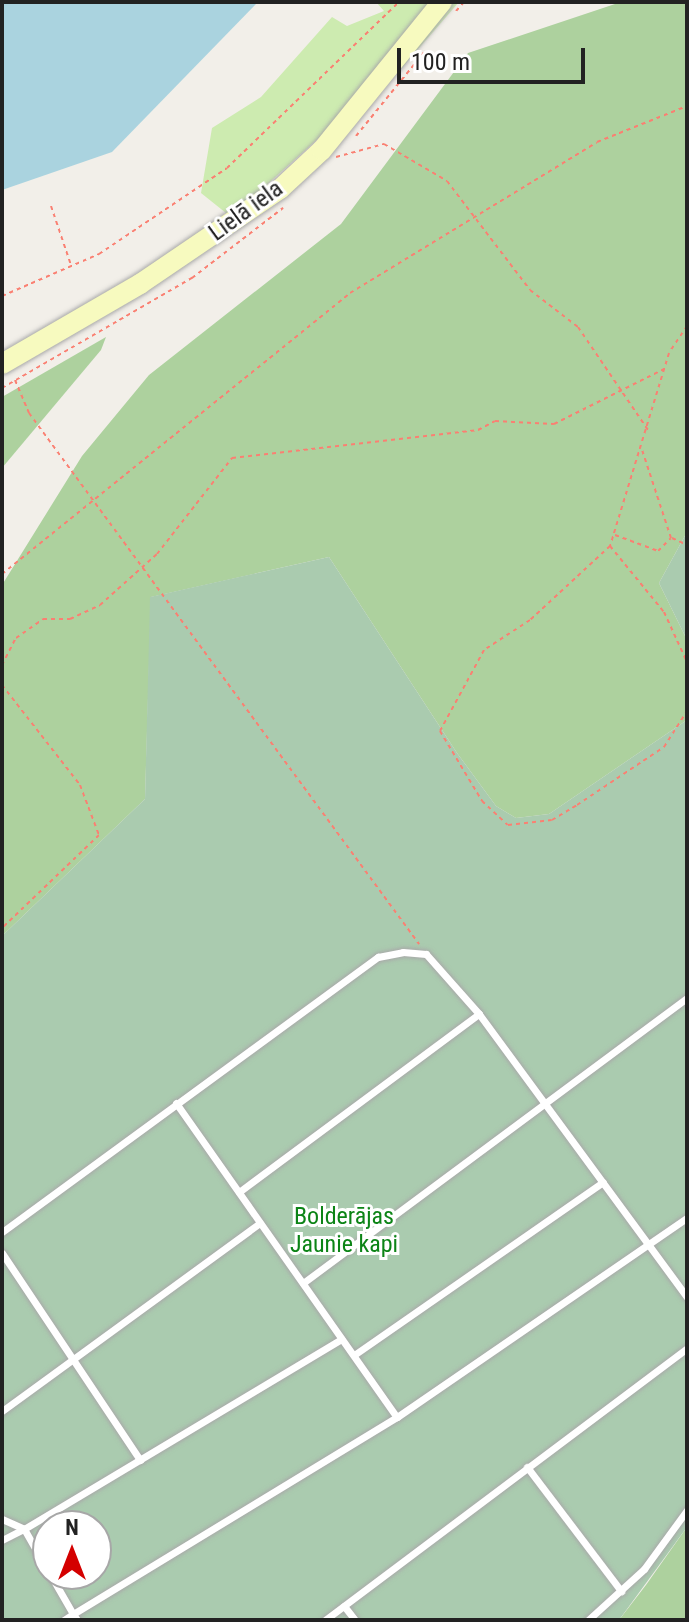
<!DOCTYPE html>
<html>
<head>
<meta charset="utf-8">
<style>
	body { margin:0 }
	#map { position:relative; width:689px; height:1622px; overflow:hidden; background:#f2efe9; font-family:"Roboto Condensed",sans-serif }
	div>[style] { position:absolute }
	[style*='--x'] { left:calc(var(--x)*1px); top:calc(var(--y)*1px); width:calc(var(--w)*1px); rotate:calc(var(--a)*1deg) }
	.grass>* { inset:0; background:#cdebb0 }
	.forest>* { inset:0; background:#add19e }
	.cemetery>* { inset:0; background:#aacbaf }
	.water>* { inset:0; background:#aad3df }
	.path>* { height:2px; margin-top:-1px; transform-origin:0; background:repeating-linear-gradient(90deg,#fa8072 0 4px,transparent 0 8px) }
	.roads { filter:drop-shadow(0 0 2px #a9a9a9) drop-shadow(0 0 2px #a9a9a9) }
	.lane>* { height:7px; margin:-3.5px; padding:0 3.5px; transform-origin:3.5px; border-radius:3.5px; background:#fff }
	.secondary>* { height:20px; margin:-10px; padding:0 10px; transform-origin:10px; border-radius:10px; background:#f7fabf }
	span { translate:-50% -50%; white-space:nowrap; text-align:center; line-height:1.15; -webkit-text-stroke:6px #fff; paint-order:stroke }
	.street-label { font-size:24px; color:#222 }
	.park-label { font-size:24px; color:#0c8416 }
	.frame { position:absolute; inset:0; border:4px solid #222; pointer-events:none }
	.north { position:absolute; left:32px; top:1510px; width:80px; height:80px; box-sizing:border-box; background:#fff; border:2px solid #a7a7a7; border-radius:50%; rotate:0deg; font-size:22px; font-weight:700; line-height:32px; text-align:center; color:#222 }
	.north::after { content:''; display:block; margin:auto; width:28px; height:36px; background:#d40000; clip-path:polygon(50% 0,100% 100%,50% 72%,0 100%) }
	.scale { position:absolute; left:397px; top:48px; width:188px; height:36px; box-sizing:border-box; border:4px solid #222; border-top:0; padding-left:10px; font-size:24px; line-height:28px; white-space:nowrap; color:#222; -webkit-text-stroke:6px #fff; paint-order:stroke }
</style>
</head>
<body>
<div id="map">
	<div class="grass">
		<i style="clip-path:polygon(376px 2px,434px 2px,332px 126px,231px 217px,201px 193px,212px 128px,261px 97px,332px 17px,347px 26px,384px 11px)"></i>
		<i style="clip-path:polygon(453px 2px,459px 2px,381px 92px)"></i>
	</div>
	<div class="forest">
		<i style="clip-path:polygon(621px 2px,687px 2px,687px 532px,659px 583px,687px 640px,687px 720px,549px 814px,516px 818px,496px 806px,457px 753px,329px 557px,151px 597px,145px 799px,2px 936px,2px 585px,82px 456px,149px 375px,341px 224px,468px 53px)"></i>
		<i style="clip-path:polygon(106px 337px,101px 350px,2px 468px,2px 397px)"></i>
		<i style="clip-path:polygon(687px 1527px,687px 1620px,619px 1620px,646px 1585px)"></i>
	</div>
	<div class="cemetery">
		<i style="clip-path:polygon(687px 532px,687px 640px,659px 583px)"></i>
		<i style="clip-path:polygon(evenodd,329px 557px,457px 753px,496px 806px,516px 818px,549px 814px,687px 720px,687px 1527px,619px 1620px,2px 1620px,2px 936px,145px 799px,150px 597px,329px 557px,48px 1526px,96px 1526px,96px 1574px,48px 1574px,48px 1526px)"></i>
	</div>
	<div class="water">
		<i style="clip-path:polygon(2px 2px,258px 2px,112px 152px,2px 190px)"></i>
	</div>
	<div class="path">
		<i style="--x:456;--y:11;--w:12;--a:-48"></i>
		<i style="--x:356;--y:136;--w:109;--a:-50.9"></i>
		<i style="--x:336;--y:157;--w:50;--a:-15.2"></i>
		<i style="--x:384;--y:144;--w:73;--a:30.4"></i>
		<i style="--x:447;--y:181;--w:137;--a:52.7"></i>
		<i style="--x:530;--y:290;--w:61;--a:37.6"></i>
		<i style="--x:578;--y:327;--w:125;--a:55.8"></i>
		<i style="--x:51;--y:206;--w:62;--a:71.3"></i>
		<i style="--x:2;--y:296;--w:106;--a:-23.4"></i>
		<i style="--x:99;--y:254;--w:154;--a:-33.9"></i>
		<i style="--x:227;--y:168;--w:239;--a:-44"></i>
		<i style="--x:687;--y:326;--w:32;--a:124"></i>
		<i style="--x:669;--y:353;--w:202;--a:107"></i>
		<i style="--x:610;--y:546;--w:85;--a:50.7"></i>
		<i style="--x:664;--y:612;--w:55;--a:65.3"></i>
		<i style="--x:15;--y:380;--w:36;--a:67"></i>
		<i style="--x:29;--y:413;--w:659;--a:53.7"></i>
		<i style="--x:2;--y:388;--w:220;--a:-30.1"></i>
		<i style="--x:192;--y:278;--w:115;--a:-37.6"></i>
		<i style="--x:615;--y:535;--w:46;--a:20.4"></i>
		<i style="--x:658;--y:551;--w:18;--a:-45"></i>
		<i style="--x:671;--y:538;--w:93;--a:-108.2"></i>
		<i style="--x:672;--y:538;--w:17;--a:25"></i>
		<i style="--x:610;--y:546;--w:109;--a:137.2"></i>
		<i style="--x:530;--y:620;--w:55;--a:146.9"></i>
		<i style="--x:484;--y:650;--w:92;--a:118.5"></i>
		<i style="--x:440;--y:731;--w:82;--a:59"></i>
		<i style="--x:482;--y:801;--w:35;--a:43"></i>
		<i style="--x:508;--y:825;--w:44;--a:-6.5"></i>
		<i style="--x:552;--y:820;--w:29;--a:-31"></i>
		<i style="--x:577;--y:805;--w:105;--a:-33.7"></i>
		<i style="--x:664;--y:747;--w:43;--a:-57.4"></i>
		<i style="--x:2;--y:574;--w:447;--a:-38.9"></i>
		<i style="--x:350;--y:293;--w:289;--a:-31.4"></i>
		<i style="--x:597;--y:142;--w:97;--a:-21.8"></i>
		<i style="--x:2;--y:665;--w:30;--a:-63"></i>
		<i style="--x:16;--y:638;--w:33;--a:-35"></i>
		<i style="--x:43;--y:619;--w:27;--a:0"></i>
		<i style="--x:70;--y:619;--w:33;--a:-25"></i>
		<i style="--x:100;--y:605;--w:76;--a:-41.8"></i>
		<i style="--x:157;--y:554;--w:122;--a:-52"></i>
		<i style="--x:232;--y:458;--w:248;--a:-6.5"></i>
		<i style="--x:478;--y:430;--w:19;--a:-28"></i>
		<i style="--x:495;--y:421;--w:59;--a:2.9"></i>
		<i style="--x:554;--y:424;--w:125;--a:-26.6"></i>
		<i style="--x:2;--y:685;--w:127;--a:52"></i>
		<i style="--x:80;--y:785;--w:53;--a:69.2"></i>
		<i style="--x:99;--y:835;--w:134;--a:136.2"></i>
	</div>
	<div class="roads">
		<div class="lane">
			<i style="--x:176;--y:1103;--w:384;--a:54.9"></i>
			<i style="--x:239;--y:1192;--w:299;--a:-36.6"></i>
			<i style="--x:2;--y:1232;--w:466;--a:-36.2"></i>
			<i style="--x:378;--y:957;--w:25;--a:-11"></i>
			<i style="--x:403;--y:952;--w:23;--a:5"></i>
			<i style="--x:426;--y:954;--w:80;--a:48.5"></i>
			<i style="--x:479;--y:1014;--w:351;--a:53.7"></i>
			<i style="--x:2;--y:1253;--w:249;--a:56.3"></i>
			<i style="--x:303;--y:1283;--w:478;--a:-36.6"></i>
			<i style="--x:354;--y:1355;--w:303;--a:-34.8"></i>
			<i style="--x:2;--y:1411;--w:319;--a:-36.1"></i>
			<i style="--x:527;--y:1467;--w:156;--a:52.8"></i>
			<i style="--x:2;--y:1519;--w:24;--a:24"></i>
			<i style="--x:2;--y:1540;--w:25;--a:-27"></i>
			<i style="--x:48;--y:1571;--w:48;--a:-119.7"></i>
			<i style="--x:24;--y:1529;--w:370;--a:-30.9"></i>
			<i style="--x:50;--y:1574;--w:46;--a:60.1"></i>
			<i style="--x:73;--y:1614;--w:379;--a:-31.3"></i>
			<i style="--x:397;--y:1417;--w:352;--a:-34.5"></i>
			<i style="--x:344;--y:1606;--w:18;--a:52"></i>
			<i style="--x:64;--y:1620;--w:11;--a:-34"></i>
			<i style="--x:73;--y:1614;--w:7;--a:56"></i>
			<i style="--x:325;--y:1620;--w:453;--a:-36.9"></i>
			<i style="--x:588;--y:1620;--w:76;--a:-42.3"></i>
			<i style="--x:644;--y:1569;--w:73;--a:-53.9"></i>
		</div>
		<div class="secondary">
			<i style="--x:2;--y:364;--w:160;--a:-30.1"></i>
			<i style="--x:140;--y:284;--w:169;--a:-34.2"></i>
			<i style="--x:280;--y:189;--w:57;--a:-42.9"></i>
			<i style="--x:322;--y:150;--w:191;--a:-51"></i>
		</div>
	</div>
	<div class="street-label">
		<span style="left:246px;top:211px;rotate:-36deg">Lielā iela</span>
	</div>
	<div class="park-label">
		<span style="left:344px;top:1231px">Bolderājas<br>Jaunie kapi</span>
	</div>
	<div class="frame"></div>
	<div class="north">N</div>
	<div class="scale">100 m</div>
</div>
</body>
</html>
